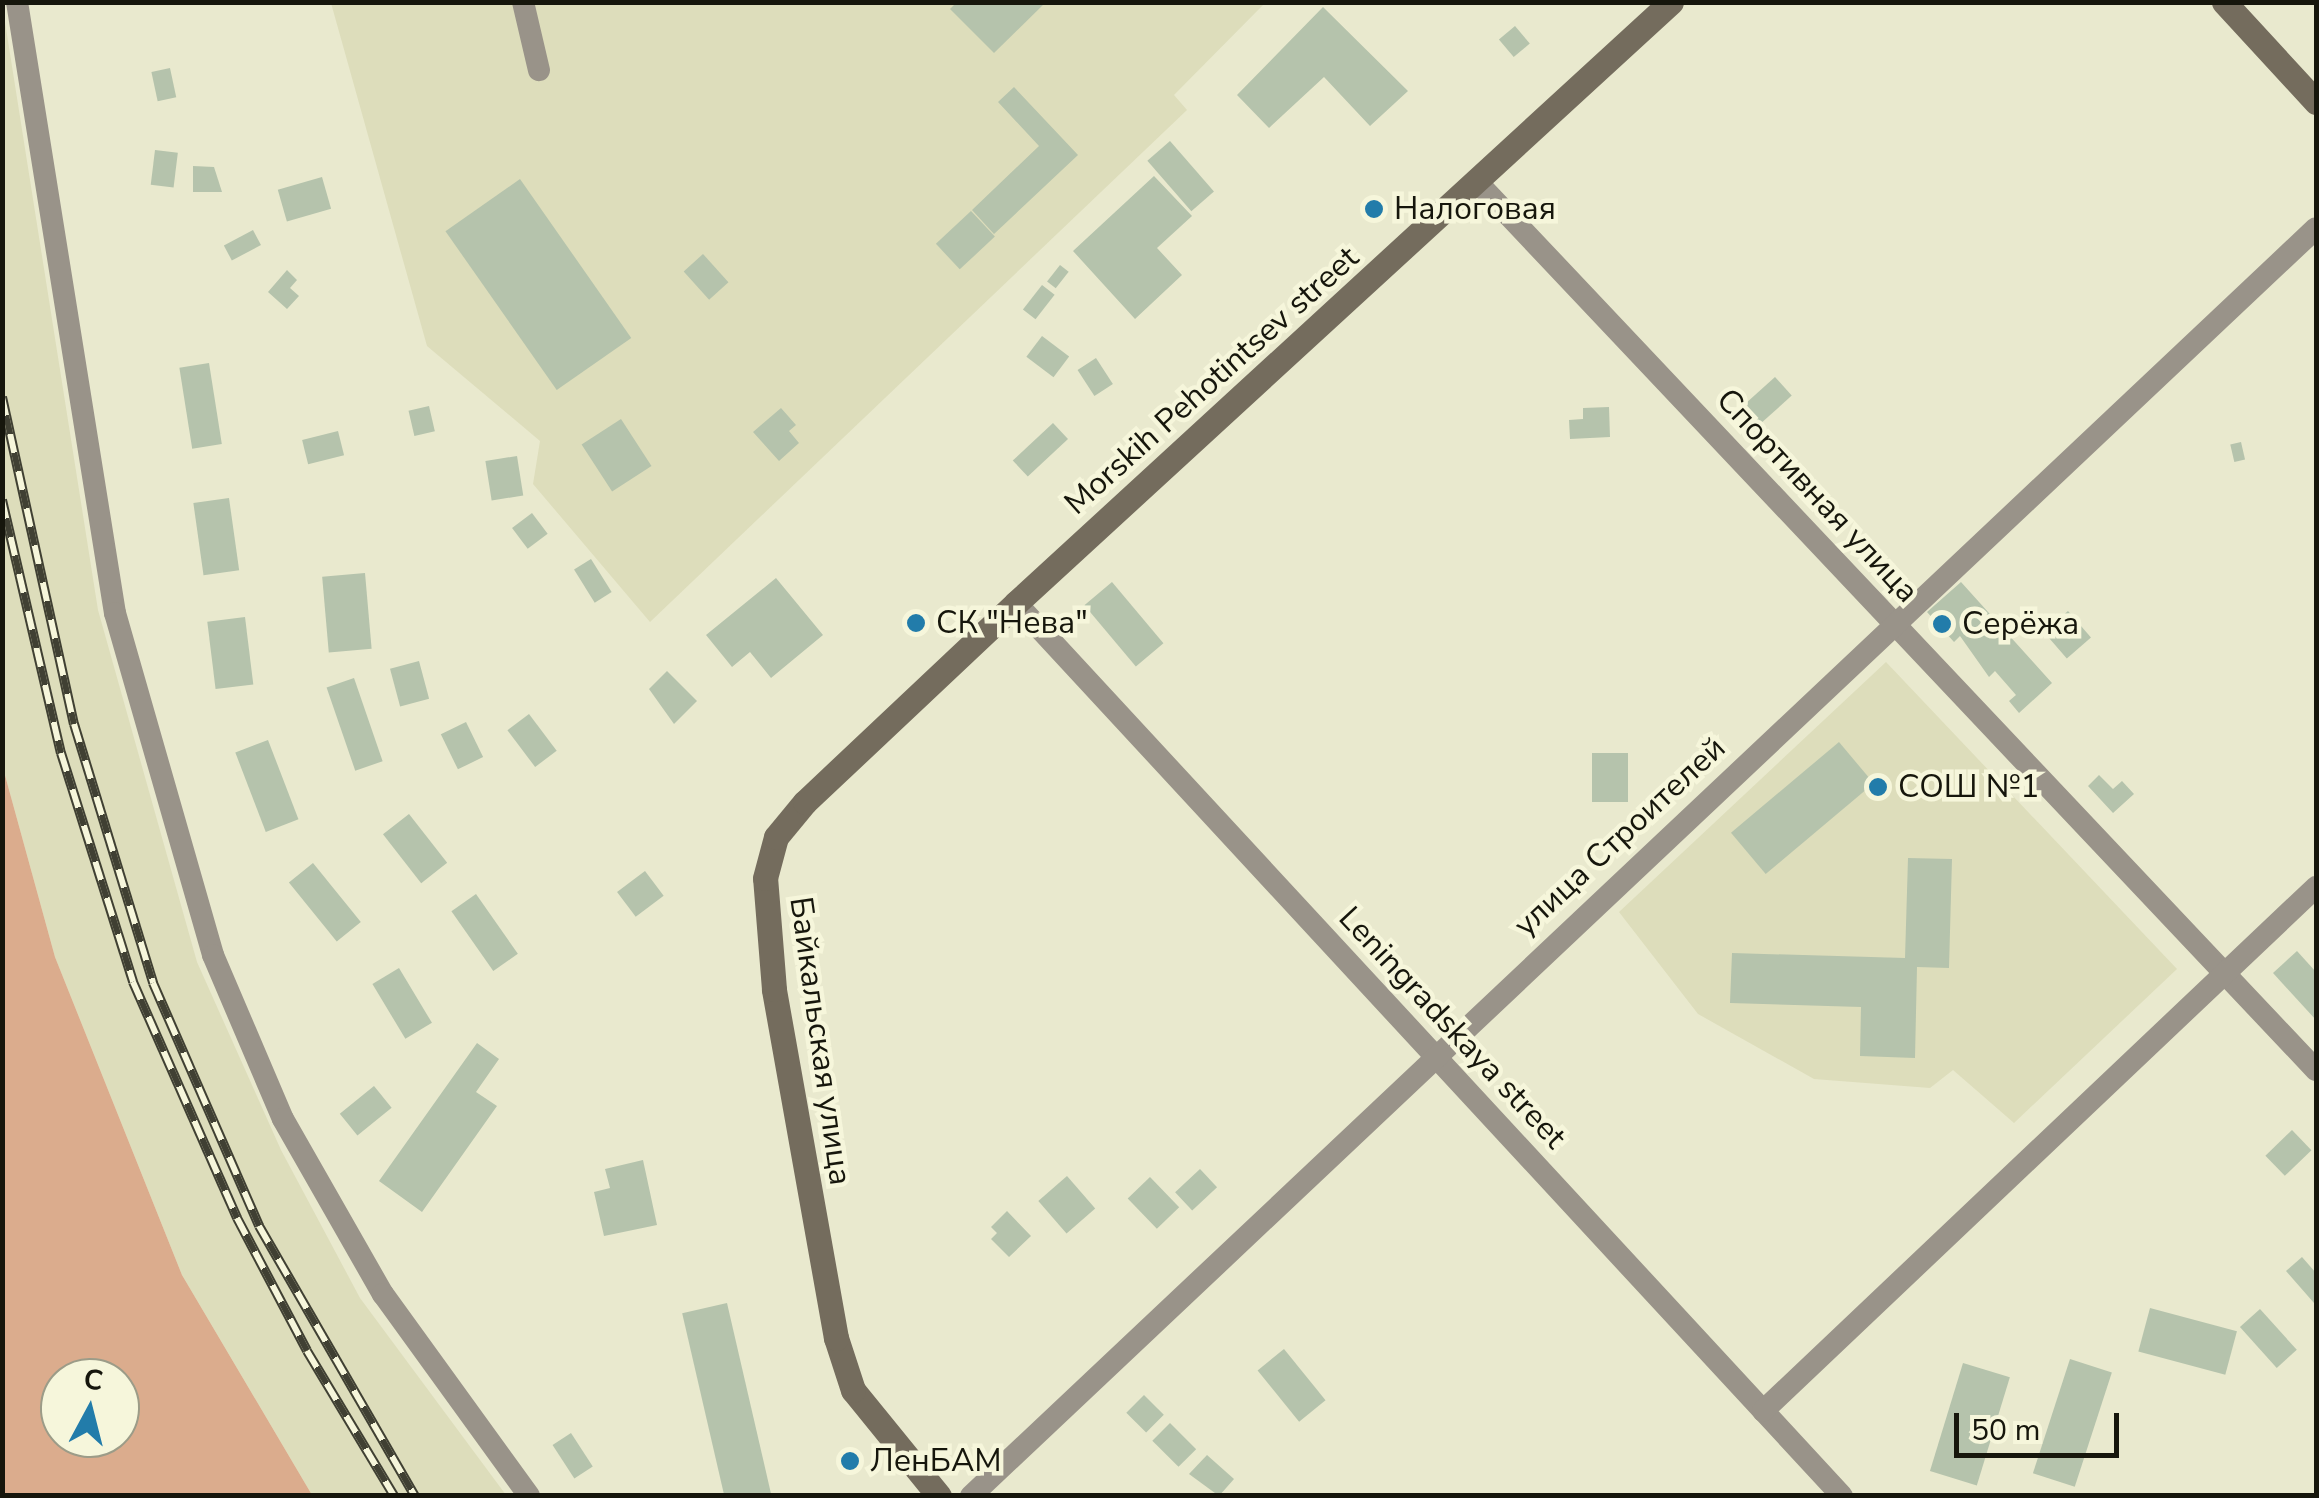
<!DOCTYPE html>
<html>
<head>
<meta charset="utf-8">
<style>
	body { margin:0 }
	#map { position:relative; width:2319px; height:1498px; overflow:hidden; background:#e9e9ce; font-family:"Nunito Sans",sans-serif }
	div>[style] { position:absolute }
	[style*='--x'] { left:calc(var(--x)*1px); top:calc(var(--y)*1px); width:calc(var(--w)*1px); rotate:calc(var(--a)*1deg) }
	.built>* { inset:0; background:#ddb }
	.green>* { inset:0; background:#dbac8d }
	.building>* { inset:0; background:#b5c3ac; transform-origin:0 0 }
	.street>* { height:22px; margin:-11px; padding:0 11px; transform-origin:11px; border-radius:11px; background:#999389 }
	.secondary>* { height:25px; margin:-12.5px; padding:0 12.5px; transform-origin:12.5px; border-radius:12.5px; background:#746c5d }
	.rail>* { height:10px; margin-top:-5px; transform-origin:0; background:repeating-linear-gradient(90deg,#f6f6db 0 19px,#404033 0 38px); box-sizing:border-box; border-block:2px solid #404033 }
	.dots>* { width:28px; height:28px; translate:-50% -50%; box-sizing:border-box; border:5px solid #f6f6db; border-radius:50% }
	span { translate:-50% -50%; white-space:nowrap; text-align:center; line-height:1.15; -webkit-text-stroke:9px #f6f6db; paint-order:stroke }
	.poi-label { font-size:32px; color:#16160c }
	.left { translate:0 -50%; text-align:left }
	.street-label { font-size:32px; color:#16160c }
	.frame { position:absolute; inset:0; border:5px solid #16160c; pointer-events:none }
	.north { position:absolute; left:40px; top:1358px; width:100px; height:100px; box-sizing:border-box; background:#f6f6db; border:2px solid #9c9c88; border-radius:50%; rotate:7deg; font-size:28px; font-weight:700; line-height:40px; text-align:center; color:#16160c }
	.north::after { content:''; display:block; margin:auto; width:35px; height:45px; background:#227caa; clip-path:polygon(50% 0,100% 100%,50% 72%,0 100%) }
	.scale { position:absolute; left:1954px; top:1413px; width:165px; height:45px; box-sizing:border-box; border:5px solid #16160c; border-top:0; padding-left:12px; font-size:30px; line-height:35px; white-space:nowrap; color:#16160c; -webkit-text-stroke:8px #f6f6db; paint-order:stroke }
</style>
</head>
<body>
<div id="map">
	<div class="built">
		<i style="clip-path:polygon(2px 3px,98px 610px,197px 962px,281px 1150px,360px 1298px,506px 1495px,312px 1495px,182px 1275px,55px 957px,3px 768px)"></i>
		<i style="clip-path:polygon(331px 3px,1265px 3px,1174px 95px,1187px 110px,650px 622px,533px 484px,540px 441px,427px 346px)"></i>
		<i style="clip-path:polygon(1886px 662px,2177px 969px,2014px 1123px,1953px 1070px,1930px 1088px,1814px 1079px,1698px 1014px,1619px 912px)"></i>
	</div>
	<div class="green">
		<i style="clip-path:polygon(evenodd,3px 768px,55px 957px,182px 1275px,312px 1495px,3px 1495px,3px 768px,60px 1378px,120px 1378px,120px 1438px,60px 1438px,60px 1378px)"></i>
	</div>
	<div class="building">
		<i style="clip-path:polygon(957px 2px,1046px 2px,994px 53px,950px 9px)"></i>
		<i style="clip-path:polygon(1323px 7px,1408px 91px,1370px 126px,1324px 77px,1269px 128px,1237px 95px)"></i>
		<i style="left:1515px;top:26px;width:23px;height:21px;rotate:50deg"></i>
		<i style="left:170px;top:68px;width:30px;height:19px;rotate:78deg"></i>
		<i style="clip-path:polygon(1014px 87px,1078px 155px,994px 234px,972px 210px,1039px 146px,998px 102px)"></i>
		<i style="left:1170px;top:141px;width:67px;height:30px;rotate:49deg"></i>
		<i style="left:155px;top:150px;width:23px;height:35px;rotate:7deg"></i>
		<i style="clip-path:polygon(193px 166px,214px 167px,222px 192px,193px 192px)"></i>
		<i style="clip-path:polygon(1154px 176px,1192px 216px,1157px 248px,1182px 275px,1135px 319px,1073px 251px)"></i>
		<i style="left:322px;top:177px;width:33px;height:46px;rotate:74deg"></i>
		<i style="left:520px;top:179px;width:194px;height:91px;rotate:55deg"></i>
		<i style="left:971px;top:211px;width:35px;height:48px;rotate:47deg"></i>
		<i style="left:253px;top:230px;width:17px;height:33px;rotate:62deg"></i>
		<i style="left:703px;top:254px;width:38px;height:26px;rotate:48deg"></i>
		<i style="left:1060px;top:265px;width:11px;height:21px;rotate:38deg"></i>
		<i style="clip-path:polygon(287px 270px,297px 280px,290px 288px,299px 296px,287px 309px,268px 292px)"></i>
		<i style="left:1042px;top:285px;width:16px;height:31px;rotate:38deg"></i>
		<i style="left:1042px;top:336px;width:34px;height:26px;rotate:37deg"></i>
		<i style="left:1096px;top:358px;width:31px;height:22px;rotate:57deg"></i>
		<i style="left:209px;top:363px;width:82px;height:30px;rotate:81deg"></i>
		<i style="left:1775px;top:377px;width:25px;height:43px;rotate:48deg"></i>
		<i style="left:429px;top:406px;width:26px;height:21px;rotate:77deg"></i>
		<i style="clip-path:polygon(1609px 407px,1610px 437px,1570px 439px,1569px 420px,1583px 419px,1583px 408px)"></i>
		<i style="clip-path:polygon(781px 408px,796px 425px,789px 431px,799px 443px,779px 461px,753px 432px)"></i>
		<i style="left:621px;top:419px;width:56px;height:47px;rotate:57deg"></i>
		<i style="left:1053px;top:423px;width:22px;height:55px;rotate:47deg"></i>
		<i style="left:338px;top:431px;width:25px;height:37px;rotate:76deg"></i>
		<i style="left:2241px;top:442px;width:18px;height:11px;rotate:77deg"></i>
		<i style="left:517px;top:456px;width:40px;height:32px;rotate:81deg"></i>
		<i style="left:229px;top:498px;width:73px;height:36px;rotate:82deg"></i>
		<i style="left:532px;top:513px;width:26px;height:25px;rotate:53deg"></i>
		<i style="left:591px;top:559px;width:39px;height:20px;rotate:58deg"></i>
		<i style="left:365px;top:573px;width:76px;height:43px;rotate:85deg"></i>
		<i style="clip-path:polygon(776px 578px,823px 635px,771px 678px,750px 652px,732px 667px,706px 635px)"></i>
		<i style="left:1112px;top:582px;width:80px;height:36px;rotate:50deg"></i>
		<i style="clip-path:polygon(1961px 582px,2052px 683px,2019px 713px,2009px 701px,2016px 695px,1995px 671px,1989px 677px,1960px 636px,1954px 642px,1927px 612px)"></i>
		<i style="left:2068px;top:611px;width:35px;height:32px;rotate:49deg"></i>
		<i style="left:245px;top:617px;width:68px;height:38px;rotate:83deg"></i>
		<i style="left:419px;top:661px;width:39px;height:30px;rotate:75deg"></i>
		<i style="clip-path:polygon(667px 671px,697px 701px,674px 724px,649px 689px)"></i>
		<i style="left:354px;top:678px;width:88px;height:29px;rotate:71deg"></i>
		<i style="left:529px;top:714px;width:46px;height:27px;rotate:53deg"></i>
		<i style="left:466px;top:722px;width:39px;height:28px;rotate:64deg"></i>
		<i style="left:268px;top:740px;width:85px;height:35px;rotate:69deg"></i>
		<i style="left:1839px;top:742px;width:54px;height:141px;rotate:50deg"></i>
		<i style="left:1592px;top:753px;width:36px;height:49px"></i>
		<i style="clip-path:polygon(2099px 775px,2113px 789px,2122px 781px,2134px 794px,2113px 813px,2088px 786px)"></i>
		<i style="left:409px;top:814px;width:62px;height:33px;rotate:52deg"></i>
		<i style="clip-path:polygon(1908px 858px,1952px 859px,1949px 968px,1917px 967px,1915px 1058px,1860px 1056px,1861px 1007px,1730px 1003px,1732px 953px,1905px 958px)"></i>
		<i style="left:313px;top:863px;width:76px;height:31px;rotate:51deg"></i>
		<i style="left:645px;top:871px;width:31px;height:35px;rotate:53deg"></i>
		<i style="left:476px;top:894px;width:73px;height:30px;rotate:55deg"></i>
		<i style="clip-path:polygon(2297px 951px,2316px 972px,2316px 1020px,2273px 973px)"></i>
		<i style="left:399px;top:968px;width:64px;height:31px;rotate:59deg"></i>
		<i style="clip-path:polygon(477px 1043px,499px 1059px,476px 1092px,497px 1106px,422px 1212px,379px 1181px)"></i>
		<i style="left:374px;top:1086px;width:28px;height:44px;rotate:51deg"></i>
		<i style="left:2292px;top:1130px;width:28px;height:37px;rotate:46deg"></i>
		<i style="clip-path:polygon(643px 1160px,657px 1225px,604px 1236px,594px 1192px,610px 1188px,605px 1169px)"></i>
		<i style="left:1200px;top:1169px;width:25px;height:34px;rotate:47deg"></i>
		<i style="left:1067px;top:1176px;width:43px;height:38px;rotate:49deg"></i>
		<i style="left:1150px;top:1177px;width:42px;height:31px;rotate:46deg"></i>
		<i style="clip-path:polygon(1007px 1211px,1031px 1236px,1009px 1257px,991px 1239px,997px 1233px,991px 1227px)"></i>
		<i style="clip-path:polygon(2302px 1257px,2316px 1273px,2314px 1303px,2286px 1271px)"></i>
		<i style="left:727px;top:1303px;width:198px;height:46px;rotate:77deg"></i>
		<i style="left:2150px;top:1308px;width:90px;height:45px;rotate:15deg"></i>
		<i style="left:2260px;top:1309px;width:55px;height:27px;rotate:48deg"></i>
		<i style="left:1284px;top:1349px;width:66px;height:34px;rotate:51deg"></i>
		<i style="left:2070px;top:1359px;width:44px;height:120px;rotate:18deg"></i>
		<i style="left:1963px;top:1363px;width:49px;height:113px;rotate:17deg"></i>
		<i style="left:1144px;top:1395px;width:28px;height:25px;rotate:45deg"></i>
		<i style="left:1170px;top:1423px;width:37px;height:25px;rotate:45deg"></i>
		<i style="left:571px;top:1433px;width:40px;height:22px;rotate:57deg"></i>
		<i style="clip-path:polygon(1207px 1455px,1234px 1479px,1219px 1496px,1189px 1474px)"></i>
	</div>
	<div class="street">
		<i style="--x:17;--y:2;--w:619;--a:80.89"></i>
		<i style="--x:115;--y:613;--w:356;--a:74"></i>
		<i style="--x:213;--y:955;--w:178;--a:66.9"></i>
		<i style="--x:283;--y:1119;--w:202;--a:60.3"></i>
		<i style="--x:383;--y:1294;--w:249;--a:54.1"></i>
		<i style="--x:523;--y:2;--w:70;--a:76.8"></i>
		<i style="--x:1478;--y:183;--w:1220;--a:46.63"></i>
		<i style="--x:1016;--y:603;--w:1216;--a:47.23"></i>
		<i style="--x:1763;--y:1411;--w:762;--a:-43.46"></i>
		<i style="--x:971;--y:1496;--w:1848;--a:-43.31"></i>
	</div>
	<div class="secondary">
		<i style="--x:2224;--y:2;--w:136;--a:47.4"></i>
		<i style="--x:939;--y:1496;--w:136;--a:-129.1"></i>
		<i style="--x:853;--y:1390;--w:55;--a:-108.1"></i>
		<i style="--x:836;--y:1338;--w:354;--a:-100.1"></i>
		<i style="--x:774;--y:989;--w:111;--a:-94.6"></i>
		<i style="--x:765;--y:878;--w:42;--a:-75"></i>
		<i style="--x:776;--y:837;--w:45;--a:-50.4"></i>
		<i style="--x:805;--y:802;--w:290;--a:-43.3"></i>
		<i style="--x:1016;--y:603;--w:889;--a:-42.54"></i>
	</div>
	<div class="rail">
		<i style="--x:2;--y:397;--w:335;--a:77.6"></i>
		<i style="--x:74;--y:724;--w:271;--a:73"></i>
		<i style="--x:153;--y:983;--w:265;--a:66.4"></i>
		<i style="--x:259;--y:1226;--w:312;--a:60"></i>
		<i style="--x:2;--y:500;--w:260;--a:76.9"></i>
		<i style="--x:61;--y:753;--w:240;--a:72.5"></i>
		<i style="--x:133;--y:982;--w:258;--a:66.2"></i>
		<i style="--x:237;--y:1218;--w:150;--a:62.2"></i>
		<i style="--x:307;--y:1351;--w:169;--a:59"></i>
	</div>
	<div class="dots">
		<i style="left:1374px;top:209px;background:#227caa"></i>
		<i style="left:916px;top:623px;background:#227caa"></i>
		<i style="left:1942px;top:624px;background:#227caa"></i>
		<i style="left:1878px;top:787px;background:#227caa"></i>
		<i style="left:850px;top:1461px;background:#227caa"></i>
	</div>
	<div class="poi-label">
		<span class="left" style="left:1394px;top:209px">Налоговая</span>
		<span class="left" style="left:936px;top:623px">СК "Нева"</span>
		<span class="left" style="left:1962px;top:624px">Серёжа</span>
		<span class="left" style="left:1898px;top:787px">СОШ №1</span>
		<span class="left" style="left:870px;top:1461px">ЛенБАМ</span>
	</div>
	<div class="street-label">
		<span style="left:1212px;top:381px;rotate:-42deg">Morskih Pehotintsev street</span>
		<span style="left:1817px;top:496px;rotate:47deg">Спортивная улица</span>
		<span style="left:1620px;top:837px;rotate:-43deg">улица Строителей</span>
		<span style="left:1452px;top:1028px;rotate:47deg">Leningradskaya street</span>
		<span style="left:820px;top:1041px;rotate:82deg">Байкальская улица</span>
	</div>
	<div class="frame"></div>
	<div class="north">С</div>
	<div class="scale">50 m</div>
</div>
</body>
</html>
